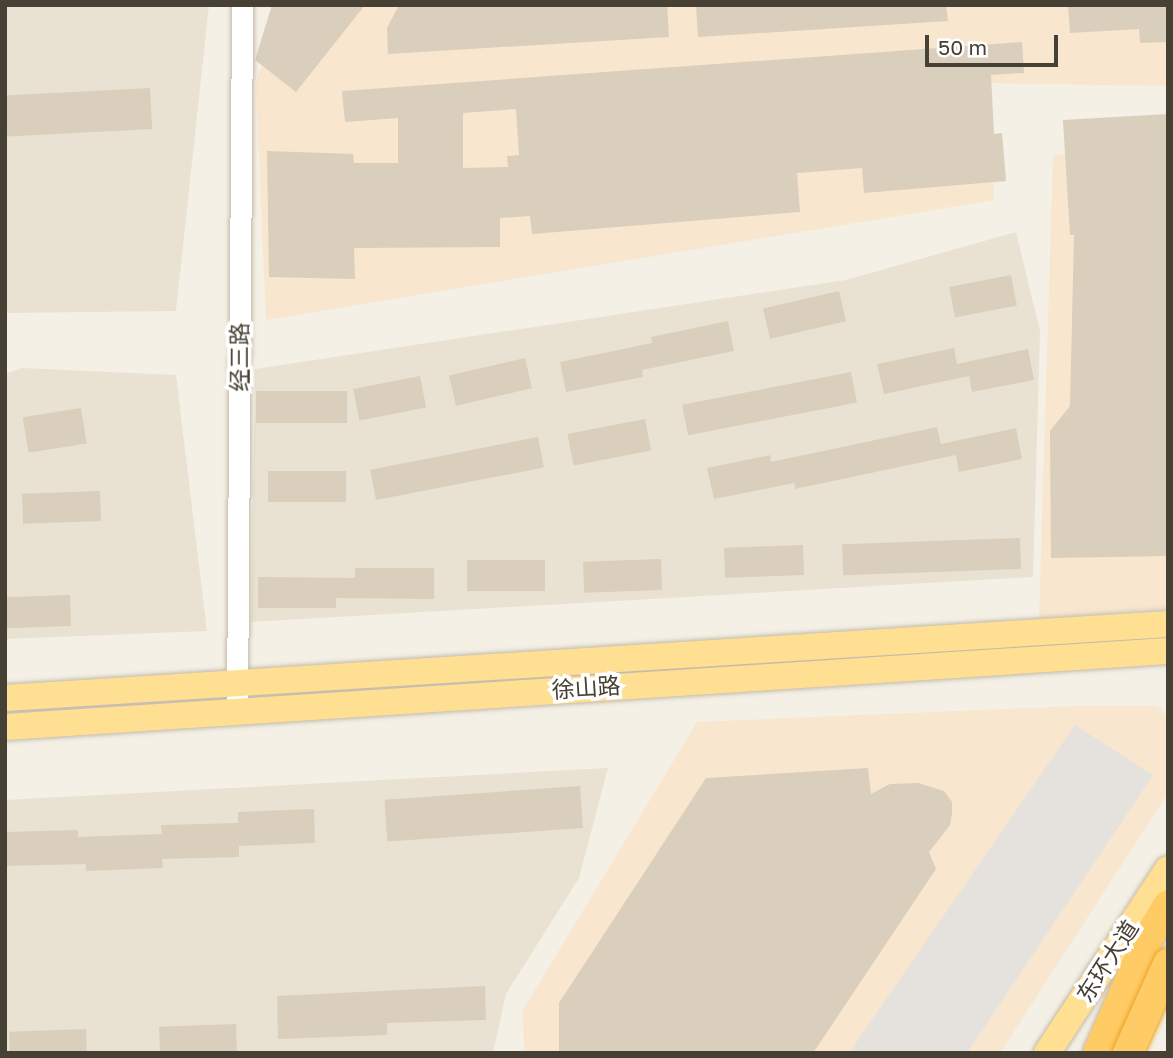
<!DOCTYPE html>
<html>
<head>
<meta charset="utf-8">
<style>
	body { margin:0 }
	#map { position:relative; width:1173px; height:1058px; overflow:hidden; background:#f4f0e5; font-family:"Golos Text","Noto Sans SC",sans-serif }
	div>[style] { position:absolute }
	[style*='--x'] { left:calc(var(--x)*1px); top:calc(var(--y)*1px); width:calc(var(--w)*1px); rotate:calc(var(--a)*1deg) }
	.residential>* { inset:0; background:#e9e2d3 }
	.commercial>* { inset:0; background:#f8e6ce }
	.parking>* { inset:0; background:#e5e2de }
	.building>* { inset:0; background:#dacebc; transform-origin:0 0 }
	.roads { filter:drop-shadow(0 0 2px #c4baaa) drop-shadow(0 0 2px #c4baaa) }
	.minor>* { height:21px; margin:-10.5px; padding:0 10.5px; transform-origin:10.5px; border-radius:10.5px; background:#fff }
	.major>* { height:26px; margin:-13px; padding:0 13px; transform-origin:13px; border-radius:13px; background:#ffe093 }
	.highway>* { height:30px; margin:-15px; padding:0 15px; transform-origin:15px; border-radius:15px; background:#ffcb65 }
	.bridges { filter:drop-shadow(0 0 2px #eda327) drop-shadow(0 0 2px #eda327) }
	.highway-bridge>* { height:30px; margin:-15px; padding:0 15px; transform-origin:15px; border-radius:15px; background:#ffcb65 }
	span { translate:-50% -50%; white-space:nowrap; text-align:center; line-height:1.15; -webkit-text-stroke:7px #fff; paint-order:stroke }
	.street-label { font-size:23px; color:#474034 }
	.frame { position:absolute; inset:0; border:7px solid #474034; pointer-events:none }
	.scale { position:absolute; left:925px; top:35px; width:133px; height:32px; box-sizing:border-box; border:4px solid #474034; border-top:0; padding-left:9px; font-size:21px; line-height:24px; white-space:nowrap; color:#474034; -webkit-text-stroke:5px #fff; paint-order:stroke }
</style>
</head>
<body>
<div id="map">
	<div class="residential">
		<i style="clip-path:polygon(5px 5px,209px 5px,176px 311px,5px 313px)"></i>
		<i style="clip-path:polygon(1016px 232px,1040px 331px,1033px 577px,251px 622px,255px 369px,846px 280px)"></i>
		<i style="clip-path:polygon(22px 368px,176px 375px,207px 631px,5px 639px,5px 374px)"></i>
		<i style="clip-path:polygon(608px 768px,579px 878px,506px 994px,493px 1053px,5px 1053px,5px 800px)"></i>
	</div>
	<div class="commercial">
		<i style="clip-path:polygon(284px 5px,1168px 5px,1168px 86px,989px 83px,994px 200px,266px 320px,256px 83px)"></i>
		<i style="clip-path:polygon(1168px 147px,1168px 608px,1039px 619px,1053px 155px)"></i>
		<i style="clip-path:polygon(1080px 706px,1157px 706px,1168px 717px,1168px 793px,1000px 1053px,524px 1053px,523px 1010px,697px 722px)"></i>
	</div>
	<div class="parking">
		<i style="clip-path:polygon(1075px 725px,1153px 775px,967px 1053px,849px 1053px)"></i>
	</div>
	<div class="building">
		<i style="clip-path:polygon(272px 5px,365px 5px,296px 92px,255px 60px)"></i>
		<i style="clip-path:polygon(399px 5px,667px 5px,669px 37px,388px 54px,387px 28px)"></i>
		<i style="clip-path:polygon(696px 5px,946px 5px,948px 21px,698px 37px)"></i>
		<i style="clip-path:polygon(1068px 5px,1168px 5px,1168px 42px,1140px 43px,1139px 29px,1070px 33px)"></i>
		<i style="clip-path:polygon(evenodd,1022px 42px,1024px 73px,991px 75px,994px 134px,1002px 133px,1006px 181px,864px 193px,862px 168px,797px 173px,800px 212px,532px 234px,530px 216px,500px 218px,500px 247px,354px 248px,355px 279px,269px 277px,267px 151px,353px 154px,354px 163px,398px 163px,398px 118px,345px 122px,342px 91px,1022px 42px,516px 109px,519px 155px,507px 156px,508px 167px,463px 168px,463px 113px,516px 109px)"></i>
		<i style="left:150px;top:88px;width:41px;height:145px;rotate:87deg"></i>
		<i style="clip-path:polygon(1168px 114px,1168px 556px,1051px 558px,1050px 431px,1070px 406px,1074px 235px,1070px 235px,1063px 120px)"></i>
		<i style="left:1011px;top:275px;width:31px;height:63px;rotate:79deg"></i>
		<i style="left:839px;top:291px;width:31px;height:78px;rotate:77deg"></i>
		<i style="clip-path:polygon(728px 321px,734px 351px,642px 370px,643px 377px,566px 392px,560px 362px,652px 343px,651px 337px)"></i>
		<i style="clip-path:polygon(954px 348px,957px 364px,1028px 349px,1034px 380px,972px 392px,969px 376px,884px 394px,877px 364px)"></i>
		<i style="left:525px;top:358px;width:31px;height:78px;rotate:77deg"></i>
		<i style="left:851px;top:372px;width:31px;height:172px;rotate:79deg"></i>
		<i style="left:420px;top:376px;width:32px;height:68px;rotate:79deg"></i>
		<i style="left:347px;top:391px;width:32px;height:91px;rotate:90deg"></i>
		<i style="left:81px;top:408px;width:36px;height:59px;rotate:81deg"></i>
		<i style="left:645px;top:419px;width:32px;height:79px;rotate:79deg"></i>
		<i style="clip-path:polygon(937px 427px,941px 444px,1016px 428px,1022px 459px,959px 472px,956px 455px,795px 489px,794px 483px,714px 499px,707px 468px,770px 455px,771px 462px)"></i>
		<i style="left:538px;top:437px;width:31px;height:171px;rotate:79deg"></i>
		<i style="left:268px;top:471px;width:78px;height:31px"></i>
		<i style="left:100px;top:491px;width:30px;height:78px;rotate:88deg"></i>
		<i style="left:1020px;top:538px;width:31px;height:178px;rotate:88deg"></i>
		<i style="left:803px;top:545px;width:30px;height:79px;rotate:88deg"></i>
		<i style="left:661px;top:559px;width:31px;height:78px;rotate:88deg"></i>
		<i style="left:467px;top:560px;width:78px;height:31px"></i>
		<i style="clip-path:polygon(355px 568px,434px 568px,434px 599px,336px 598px,336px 608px,258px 608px,258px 577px,355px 578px)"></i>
		<i style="left:70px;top:595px;width:31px;height:65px;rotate:88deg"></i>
		<i style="clip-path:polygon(868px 768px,871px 794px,890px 784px,918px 783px,944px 791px,952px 802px,952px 813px,950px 825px,929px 852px,936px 869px,813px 1053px,559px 1053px,559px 1003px,706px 778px)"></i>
		<i style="left:580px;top:786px;width:42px;height:196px;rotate:86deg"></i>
		<i style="clip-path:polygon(314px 809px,315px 843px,239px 846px,239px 857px,162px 859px,163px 868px,86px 871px,86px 864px,5px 866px,5px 832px,78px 830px,78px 837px,162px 834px,161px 825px,238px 823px,238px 812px)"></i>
		<i style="clip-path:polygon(485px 986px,486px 1020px,387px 1023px,387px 1035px,278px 1039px,277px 996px)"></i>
		<i style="left:236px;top:1024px;width:29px;height:77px;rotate:88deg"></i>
		<i style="left:86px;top:1029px;width:24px;height:77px;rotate:88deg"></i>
	</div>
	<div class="roads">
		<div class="minor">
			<i style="--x:237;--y:709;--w:704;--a:-89.59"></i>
		</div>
		<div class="major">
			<i style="--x:5;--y:698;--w:1165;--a:-3.64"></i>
			<i style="--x:5;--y:727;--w:1165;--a:-3.74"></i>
			<i style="--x:1047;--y:1053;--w:220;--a:-56.7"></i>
		</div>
		<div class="highway">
			<i style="--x:1098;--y:1053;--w:124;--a:-66.3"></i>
			<i style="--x:1148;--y:939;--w:39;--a:-59"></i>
		</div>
	</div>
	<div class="bridges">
		<div class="highway-bridge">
			<i style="--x:1128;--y:1053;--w:98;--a:-65.8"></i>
		</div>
	</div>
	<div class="street-label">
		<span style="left:239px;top:357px;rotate:-90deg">经三路</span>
		<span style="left:586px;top:687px;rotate:-4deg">徐山路</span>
		<span style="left:1107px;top:961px;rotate:-57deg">东环大道</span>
	</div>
	<div class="frame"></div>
	<div class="scale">50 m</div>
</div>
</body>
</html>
